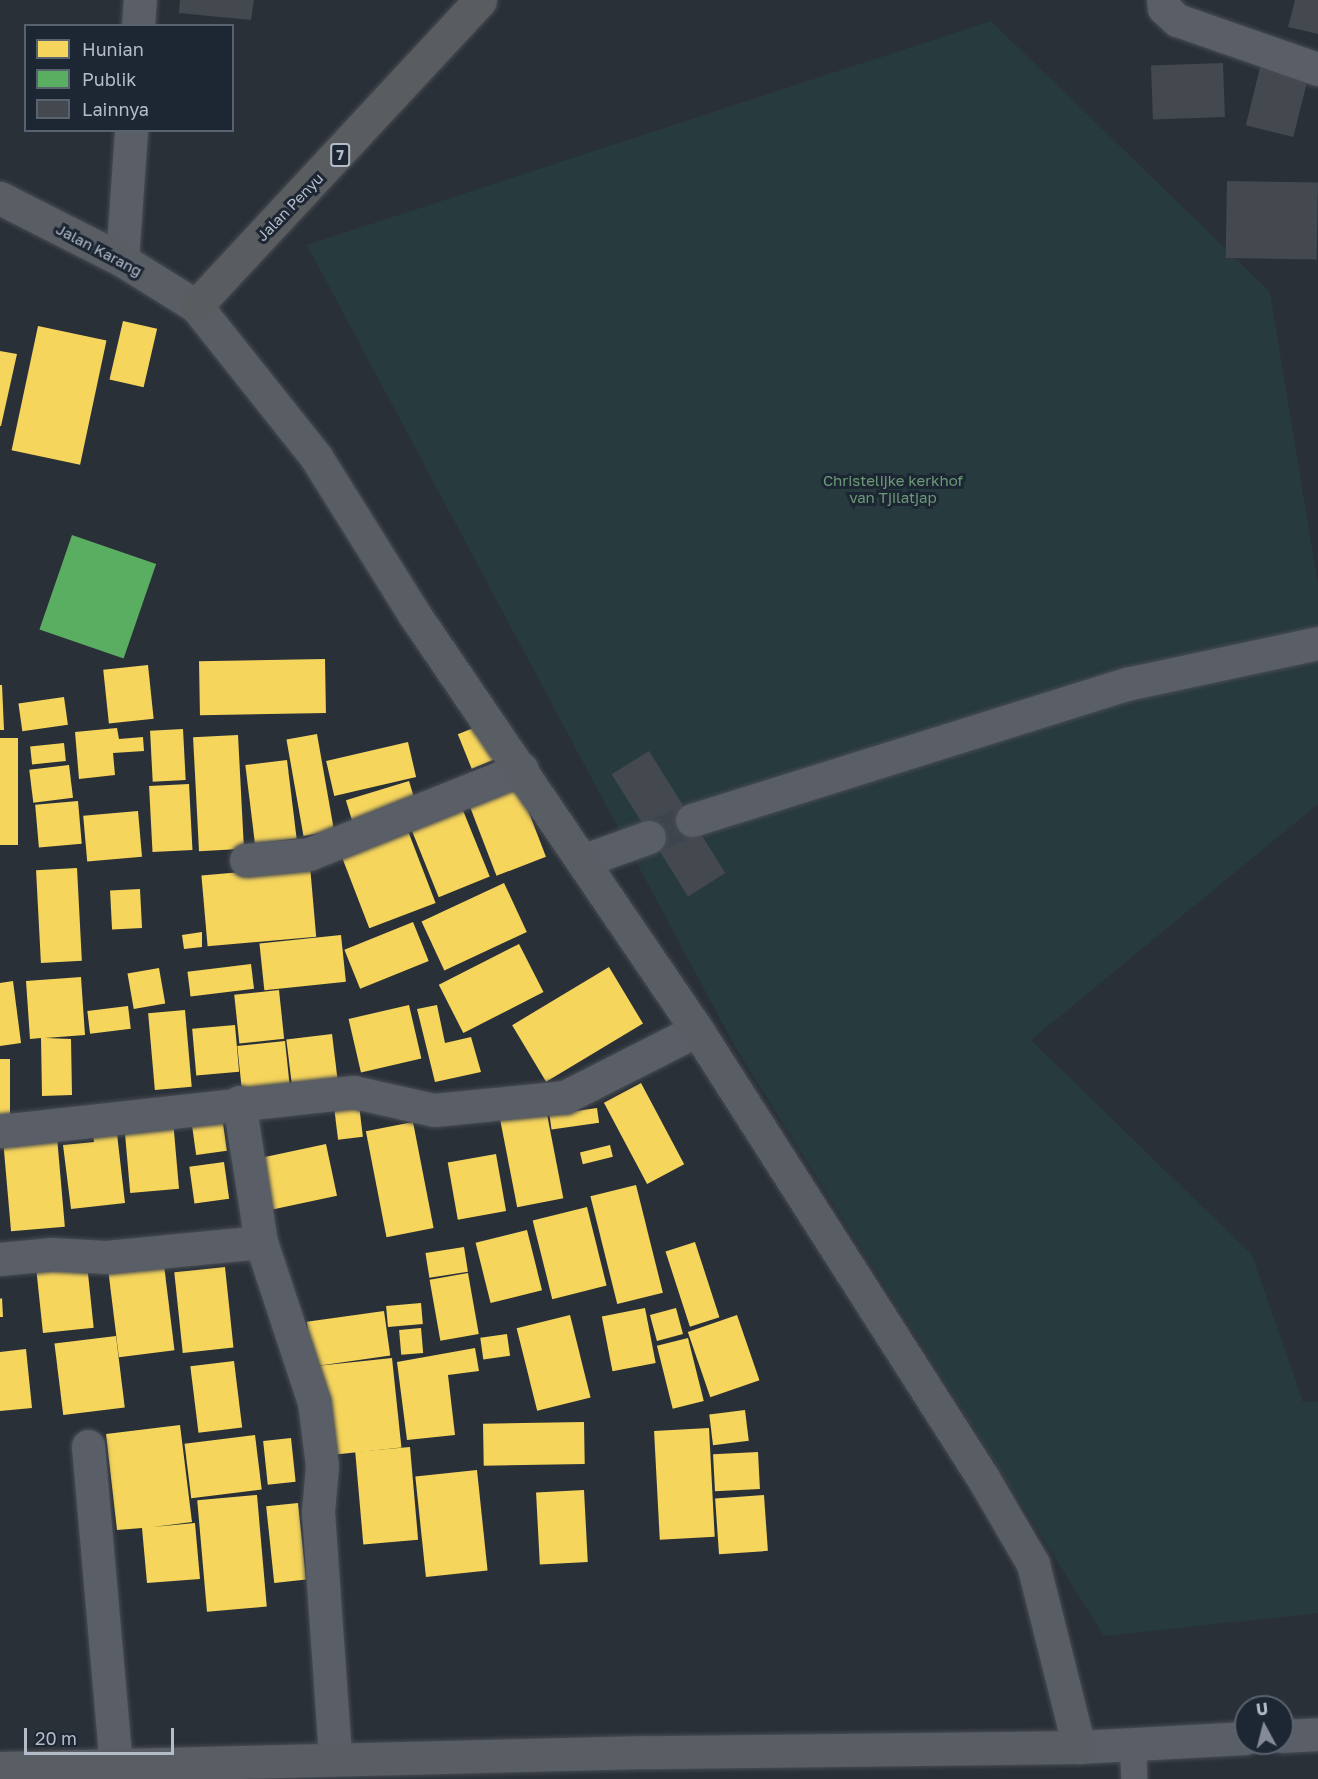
<!DOCTYPE html>
<html>
<head>
<meta charset="utf-8">
<style>
	body { margin:0 }
	#map { position:relative; width:1318px; height:1779px; overflow:hidden; background:#2a3038; font-family:"Golos Text",sans-serif }
	div>[style] { position:absolute }
	[style*='--x'] { left:calc(var(--x)*1px); top:calc(var(--y)*1px); width:calc(var(--w)*1px); rotate:calc(var(--a)*1deg) }
	.green>* { inset:0; background:#273a3e }
	.homes>* { inset:0; background:#f6d55c; transform-origin:0 0 }
	.public>* { inset:0; background:#5aae61; transform-origin:0 0 }
	.building>* { inset:0; background:#444950; transform-origin:0 0 }
	.street-tunnel>* { height:33px; margin-top:-16.5px; transform-origin:0; background:repeating-linear-gradient(90deg,#3f454e 0 33px,transparent 0 49px) }
	.roads { filter:drop-shadow(0 0 2px #484c53) drop-shadow(0 0 2px #484c53) }
	.lane>* { height:26px; margin:-13px; padding:0 13px; transform-origin:13px; border-radius:13px; background:#5a5e66 }
	.street>* { height:33px; margin:-16.5px; padding:0 16.5px; transform-origin:16.5px; border-radius:16.5px; background:#5a5e66 }
	.secondary>* { height:33px; margin:-16.5px; padding:0 16.5px; transform-origin:16.5px; border-radius:16.5px; background:#595d64 }
	.highway>* { height:33px; margin:-16.5px; padding:0 16.5px; transform-origin:16.5px; border-radius:16.5px; background:#5a5d60 }
	span { translate:-50% -50%; white-space:nowrap; text-align:center; line-height:1.15; -webkit-text-stroke:6px #1d2633; paint-order:stroke }
	.shield-label span { padding:2px 4px; background:#1d2633; border:2px solid; border-radius:4px; -webkit-text-stroke-width:0 }
	.shield-label { font-size:14px; color:#b4bcc9; font-weight:700 }
	.street-label { font-size:15px; color:#b4bcc9 }
	.park-label { font-size:15px; color:#6b9a76 }
	.legend { position:absolute; left:24px; top:24px; width:210px; height:108px; box-sizing:border-box; background:#1d2633; border:2px solid #59626f; margin:0; padding:8px 10px; list-style:none; font-size:18px; color:#b4bcc9 }
	.legend li { display:flex; align-items:center; gap:12px; height:30px }
	.legend b { width:30px; border:2px solid #59626f }
	.north { position:absolute; left:1234px; top:1695px; width:60px; height:60px; box-sizing:border-box; background:#1d2633; border:2px solid #59626f; border-radius:50%; rotate:353deg; font-size:16px; font-weight:700; line-height:24px; text-align:center; color:#b4bcc9 }
	.north::after { content:''; display:block; margin:auto; width:21px; height:27px; background:#848b96; clip-path:polygon(50% 0,100% 100%,50% 72%,0 100%) }
	.scale { position:absolute; left:24px; top:1728px; width:150px; height:27px; box-sizing:border-box; border:3px solid #b4bcc9; border-top:0; padding-left:8px; font-size:18px; line-height:21px; white-space:nowrap; color:#b4bcc9; -webkit-text-stroke:4px #1d2633; paint-order:stroke }
</style>
</head>
<body>
<div id="map">
	<div class="green">
		<i style="clip-path:polygon(991px 21px,1270px 292px,1318px 585px,1318px 804px,1031px 1040px,1252px 1255px,1303px 1402px,1318px 1401px,1318px 1613px,1104px 1636px,735px 1047px,307px 245px)"></i>
	</div>
	<div class="homes">
		<i style="left:123px;top:321px;width:35px;height:60px;rotate:13deg"></i>
		<i style="left:38px;top:326px;width:70px;height:127px;rotate:12deg"></i>
		<i style="clip-path:polygon(0 351px,17px 354px,1px 426px,0 426px)"></i>
		<i style="left:325px;top:659px;width:54px;height:126px;rotate:89deg"></i>
		<i style="left:148px;top:665px;width:54px;height:45px;rotate:84deg"></i>
		<i style="clip-path:polygon(0 685px,2px 685px,4px 730px,0 730px)"></i>
		<i style="left:64px;top:697px;width:28px;height:46px;rotate:82deg"></i>
		<i style="left:481px;top:725px;width:37px;height:25px;rotate:68deg"></i>
		<i style="clip-path:polygon(117px 728px,119px 739px,143px 737px,144px 751px,113px 753px,115px 775px,79px 779px,75px 732px)"></i>
		<i style="left:183px;top:729px;width:51px;height:33px;rotate:87deg"></i>
		<i style="left:317px;top:734px;width:98px;height:31px;rotate:80deg"></i>
		<i style="left:238px;top:735px;width:114px;height:45px;rotate:87deg"></i>
		<i style="left:0;top:738px;width:18px;height:107px"></i>
		<i style="left:408px;top:742px;width:36px;height:84px;rotate:77deg"></i>
		<i style="left:64px;top:743px;width:18px;height:34px;rotate:84deg"></i>
		<i style="left:287px;top:760px;width:79px;height:42px;rotate:83deg"></i>
		<i style="left:69px;top:765px;width:33px;height:40px;rotate:83deg"></i>
		<i style="left:409px;top:781px;width:24px;height:66px;rotate:73deg"></i>
		<i style="left:189px;top:784px;width:66px;height:40px;rotate:87deg"></i>
		<i style="left:518px;top:784px;width:78px;height:53px;rotate:69deg"></i>
		<i style="left:78px;top:801px;width:43px;height:43px;rotate:85deg"></i>
		<i style="left:462px;top:808px;width:74px;height:55px;rotate:68deg"></i>
		<i style="left:138px;top:811px;width:46px;height:55px;rotate:85deg"></i>
		<i style="left:408px;top:831px;width:77px;height:71px;rotate:69deg"></i>
		<i style="left:310px;top:866px;width:71px;height:109px;rotate:85deg"></i>
		<i style="left:77px;top:868px;width:93px;height:41px;rotate:87deg"></i>
		<i style="left:504px;top:883px;width:54px;height:91px;rotate:65deg"></i>
		<i style="left:140px;top:889px;width:39px;height:30px;rotate:87deg"></i>
		<i style="left:413px;top:922px;width:42px;height:74px;rotate:68deg"></i>
		<i style="clip-path:polygon(202px 932px,202px 947px,184px 949px,182px 935px)"></i>
		<i style="left:341px;top:935px;width:47px;height:82px;rotate:84deg"></i>
		<i style="left:519px;top:944px;width:54px;height:90px;rotate:63deg"></i>
		<i style="left:251px;top:964px;width:25px;height:64px;rotate:83deg"></i>
		<i style="left:609px;top:967px;width:66px;height:113px;rotate:59deg"></i>
		<i style="left:159px;top:968px;width:36px;height:32px;rotate:80deg"></i>
		<i style="clip-path:polygon(81px 977px,85px 1035px,45px 1038px,71px 1039px,72px 1095px,42px 1096px,41px 1038px,30px 1039px,26px 981px)"></i>
		<i style="clip-path:polygon(13px 981px,21px 1043px,0 1046px,0 983px)"></i>
		<i style="left:279px;top:990px;width:49px;height:45px;rotate:84deg"></i>
		<i style="left:409px;top:1005px;width:55px;height:62px;rotate:77deg"></i>
		<i style="clip-path:polygon(437px 1005px,445px 1043px,471px 1037px,481px 1072px,435px 1082px,417px 1009px)"></i>
		<i style="left:128px;top:1006px;width:23px;height:41px;rotate:83deg"></i>
		<i style="left:185px;top:1010px;width:77px;height:37px;rotate:85deg"></i>
		<i style="left:235px;top:1025px;width:47px;height:43px;rotate:85deg"></i>
		<i style="left:332px;top:1034px;width:46px;height:46px;rotate:83deg"></i>
		<i style="left:285px;top:1041px;width:47px;height:48px;rotate:84deg"></i>
		<i style="left:0;top:1059px;width:10px;height:56px"></i>
		<i style="left:641px;top:1083px;width:92px;height:42px;rotate:62deg"></i>
		<i style="left:545px;top:1104px;width:96px;height:47px;rotate:79deg"></i>
		<i style="left:359px;top:1105px;width:32px;height:25px;rotate:83deg"></i>
		<i style="left:597px;top:1108px;width:15px;height:48px;rotate:82deg"></i>
		<i style="left:222px;top:1116px;width:35px;height:31px;rotate:82deg"></i>
		<i style="left:173px;top:1120px;width:69px;height:49px;rotate:85deg"></i>
		<i style="left:413px;top:1122px;width:108px;height:48px;rotate:79deg"></i>
		<i style="clip-path:polygon(116px 1125px,125px 1203px,71px 1209px,63px 1145px,94px 1142px,92px 1128px)"></i>
		<i style="left:57px;top:1137px;width:90px;height:54px;rotate:85deg"></i>
		<i style="left:326px;top:1144px;width:53px;height:66px;rotate:78deg"></i>
		<i style="left:610px;top:1145px;width:12px;height:31px;rotate:76deg"></i>
		<i style="left:496px;top:1154px;width:58px;height:49px;rotate:80deg"></i>
		<i style="left:224px;top:1162px;width:37px;height:35px;rotate:82deg"></i>
		<i style="left:636px;top:1185px;width:111px;height:47px;rotate:76deg"></i>
		<i style="left:587px;top:1207px;width:81px;height:56px;rotate:76deg"></i>
		<i style="left:527px;top:1230px;width:62px;height:53px;rotate:76deg"></i>
		<i style="left:695px;top:1242px;width:79px;height:31px;rotate:72deg"></i>
		<i style="left:464px;top:1247px;width:25px;height:39px;rotate:81deg"></i>
		<i style="left:87px;top:1264px;width:64px;height:51px;rotate:84deg"></i>
		<i style="left:164px;top:1265px;width:86px;height:56px;rotate:83deg"></i>
		<i style="left:225px;top:1267px;width:81px;height:51px;rotate:84deg"></i>
		<i style="left:468px;top:1273px;width:62px;height:39px;rotate:80deg"></i>
		<i style="clip-path:polygon(2px 1298px,3px 1317px,0 1317px,0 1299px)"></i>
		<i style="left:421px;top:1303px;width:21px;height:35px;rotate:85deg"></i>
		<i style="left:645px;top:1308px;width:56px;height:44px;rotate:79deg"></i>
		<i style="left:676px;top:1308px;width:27px;height:27px;rotate:75deg"></i>
		<i style="left:384px;top:1311px;width:45px;height:78px;rotate:82deg"></i>
		<i style="left:570px;top:1315px;width:85px;height:55px;rotate:76deg"></i>
		<i style="left:737px;top:1315px;width:69px;height:52px;rotate:71deg"></i>
		<i style="left:421px;top:1328px;width:25px;height:22px;rotate:85deg"></i>
		<i style="left:507px;top:1334px;width:22px;height:27px;rotate:82deg"></i>
		<i style="left:116px;top:1336px;width:72px;height:62px;rotate:83deg"></i>
		<i style="left:688px;top:1338px;width:65px;height:32px;rotate:76deg"></i>
		<i style="clip-path:polygon(475px 1348px,479px 1371px,448px 1375px,455px 1435px,407px 1440px,397px 1362px)"></i>
		<i style="clip-path:polygon(26px 1349px,32px 1408px,0 1411px,0 1352px)"></i>
		<i style="left:392px;top:1358px;width:90px;height:78px;rotate:84deg"></i>
		<i style="left:234px;top:1361px;width:67px;height:44px;rotate:83deg"></i>
		<i style="left:745px;top:1410px;width:31px;height:36px;rotate:83deg"></i>
		<i style="left:584px;top:1422px;width:42px;height:101px;rotate:89deg"></i>
		<i style="clip-path:polygon(180px 1425px,192px 1522px,153px 1527px,195px 1523px,200px 1579px,147px 1583px,142px 1528px,117px 1530px,106px 1434px)"></i>
		<i style="left:709px;top:1428px;width:109px;height:55px;rotate:87deg"></i>
		<i style="left:255px;top:1435px;width:55px;height:71px;rotate:83deg"></i>
		<i style="left:291px;top:1438px;width:44px;height:28px;rotate:84deg"></i>
		<i style="left:410px;top:1447px;width:93px;height:55px;rotate:85deg"></i>
		<i style="left:758px;top:1452px;width:37px;height:45px;rotate:87deg"></i>
		<i style="left:477px;top:1470px;width:101px;height:62px;rotate:84deg"></i>
		<i style="left:584px;top:1490px;width:72px;height:48px;rotate:87deg"></i>
		<i style="left:257px;top:1495px;width:112px;height:60px;rotate:85deg"></i>
		<i style="left:764px;top:1495px;width:56px;height:49px;rotate:86deg"></i>
		<i style="left:298px;top:1503px;width:77px;height:32px;rotate:84deg"></i>
	</div>
	<div class="public">
		<i style="left:72px;top:535px;width:89px;height:100px;rotate:19deg"></i>
	</div>
	<div class="building">
		<i style="clip-path:polygon(180px 0,254px 0,251px 20px,179px 13px)"></i>
		<i style="clip-path:polygon(1295px 0,1318px 0,1318px 34px,1288px 27px)"></i>
		<i style="left:1223px;top:63px;width:54px;height:72px;rotate:88deg"></i>
		<i style="left:1261px;top:64px;width:49px;height:63px;rotate:14deg"></i>
		<i style="left:1227px;top:181px;width:91px;height:77px;rotate:1deg"></i>
		<i style="left:649px;top:751px;width:144px;height:44px;rotate:58deg"></i>
	</div>
	<div class="street-tunnel">
		<i style="--x:649;--y:837;--w:46;--a:-21.6"></i>
	</div>
	<div class="roads">
		<div class="lane">
			<i style="--x:1133;--y:1743;--w:36;--a:88"></i>
		</div>
		<div class="street">
			<i style="--x:1163;--y:0;--w:8;--a:83"></i>
			<i style="--x:1164;--y:8;--w:18;--a:43"></i>
			<i style="--x:1177;--y:20;--w:149;--a:19.2"></i>
			<i style="--x:138;--y:26;--w:26;--a:-86"></i>
			<i style="--x:122;--y:260;--w:130;--a:-86"></i>
			<i style="--x:692;--y:820;--w:456;--a:-17.4"></i>
			<i style="--x:1127;--y:684;--w:195;--a:-12.1"></i>
			<i style="--x:246;--y:860;--w:63;--a:-5.4"></i>
			<i style="--x:309;--y:854;--w:229;--a:-21.8"></i>
			<i style="--x:585;--y:860;--w:68;--a:-19.8"></i>
			<i style="--x:239;--y:1102;--w:142;--a:81.1"></i>
			<i style="--x:261;--y:1242;--w:169;--a:71.7"></i>
			<i style="--x:314;--y:1402;--w:64;--a:82.9"></i>
			<i style="--x:322;--y:1466;--w:46;--a:95"></i>
			<i style="--x:318;--y:1512;--w:247;--a:86"></i>
			<i style="--x:0;--y:1131;--w:356;--a:-6.3"></i>
			<i style="--x:354;--y:1092;--w:82;--a:12.7"></i>
			<i style="--x:434;--y:1110;--w:132;--a:-5.7"></i>
			<i style="--x:565;--y:1097;--w:148;--a:-26.9"></i>
			<i style="--x:0;--y:1259;--w:52;--a:-5.5"></i>
			<i style="--x:52;--y:1254;--w:54;--a:3.2"></i>
			<i style="--x:106;--y:1257;--w:156;--a:-5.5"></i>
			<i style="--x:88;--y:1446;--w:320;--a:85"></i>
			<i style="--x:1282;--y:1736;--w:36;--a:-3"></i>
			<i style="--x:1079;--y:1747;--w:167;--a:-3.1"></i>
		</div>
		<div class="secondary">
			<i style="--x:0;--y:198;--w:137;--a:26.9"></i>
			<i style="--x:122;--y:260;--w:87;--a:31.9"></i>
			<i style="--x:196;--y:306;--w:193;--a:51.5"></i>
			<i style="--x:316;--y:457;--w:185;--a:58"></i>
			<i style="--x:414;--y:614;--w:503;--a:55.77"></i>
			<i style="--x:697;--y:1030;--w:532;--a:57.45"></i>
			<i style="--x:983;--y:1478;--w:99;--a:59.8"></i>
			<i style="--x:1033;--y:1564;--w:189;--a:75.9"></i>
			<i style="--x:1079;--y:1747;--w:431;--a:179.3"></i>
			<i style="--x:648;--y:1752;--w:648;--a:178.59"></i>
		</div>
		<div class="highway">
			<i style="--x:196;--y:306;--w:417;--a:-47.1"></i>
		</div>
	</div>
	<div class="shield-label">
		<span style="left:340px;top:155px">7</span>
	</div>
	<div class="street-label">
		<span style="left:290px;top:207px;rotate:-46deg">Jalan Penyu</span>
		<span style="left:99px;top:250px;rotate:28deg">Jalan Karang</span>
	</div>
	<div class="park-label">
		<span style="left:893px;top:489px">Christelijke kerkhof<br>van Tjilatjap</span>
	</div>
	<ul class="legend">
	<li><b style="height:16px;background:#f6d55c"></b>Hunian</li>
	<li><b style="height:16px;background:#5aae61"></b>Publik</li>
	<li><b style="height:16px;background:#444950"></b>Lainnya</li>
	</ul>
	<div class="north">U</div>
	<div class="scale">20 m</div>
</div>
</body>
</html>
